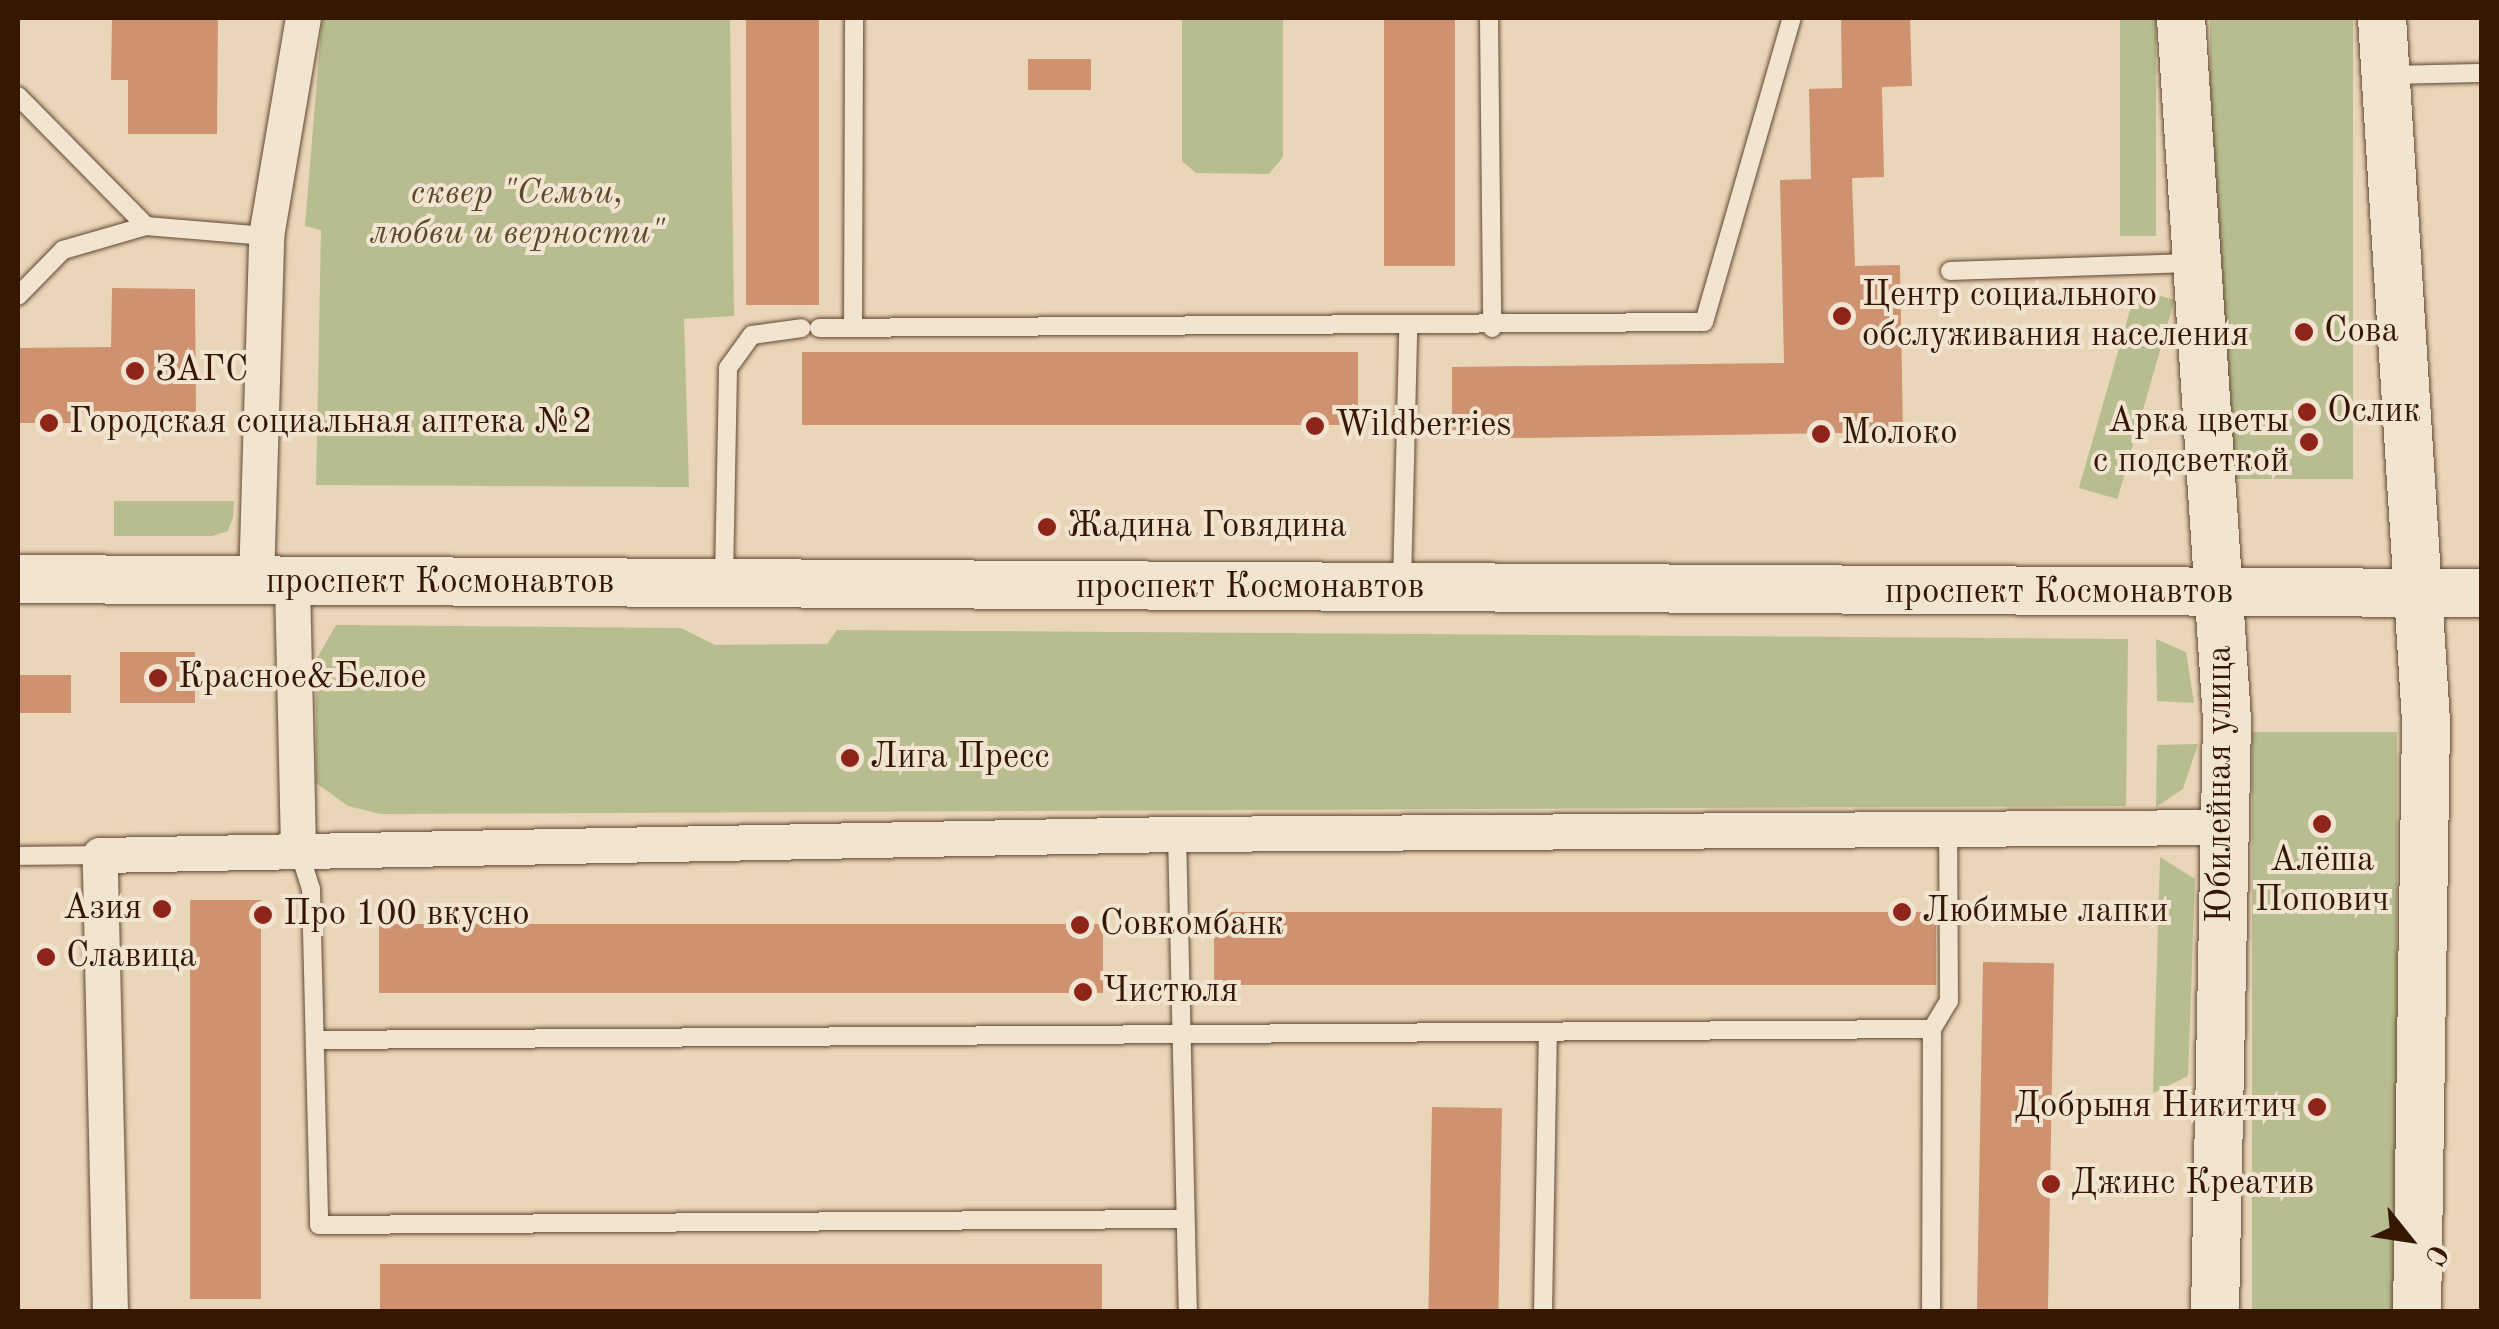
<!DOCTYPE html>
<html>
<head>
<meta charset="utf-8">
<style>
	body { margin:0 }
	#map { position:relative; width:2499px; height:1329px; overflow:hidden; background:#e9d6b8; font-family:"Old Standard TT",serif }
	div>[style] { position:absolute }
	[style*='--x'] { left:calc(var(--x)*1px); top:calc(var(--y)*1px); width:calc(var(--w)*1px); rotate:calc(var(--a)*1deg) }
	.green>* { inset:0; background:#b7bd8e; transform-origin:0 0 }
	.building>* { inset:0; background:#ce9271; transform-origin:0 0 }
	.roads { filter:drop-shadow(0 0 2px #624730) drop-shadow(0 0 2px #624730) }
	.service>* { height:18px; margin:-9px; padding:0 9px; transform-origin:9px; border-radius:9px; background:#f1e4d1 }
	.minor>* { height:35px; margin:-17.5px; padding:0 17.5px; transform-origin:17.5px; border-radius:17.5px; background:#f1e4d1 }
	.secondary>* { height:48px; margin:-24px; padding:0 24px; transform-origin:24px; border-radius:24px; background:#f1e4d1 }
	.dots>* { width:28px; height:28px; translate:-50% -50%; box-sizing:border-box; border:5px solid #f1e4d1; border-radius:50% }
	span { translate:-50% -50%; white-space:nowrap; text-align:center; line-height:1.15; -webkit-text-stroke:8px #f1e4d1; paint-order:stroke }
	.park-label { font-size:35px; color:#5c492c; font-style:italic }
	.poi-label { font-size:35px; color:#351702 }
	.left { translate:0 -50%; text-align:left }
	.right { translate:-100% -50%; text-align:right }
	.street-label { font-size:35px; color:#351702 }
	.frame { position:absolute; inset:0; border:20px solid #351702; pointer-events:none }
	.north { position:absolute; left:2359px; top:1189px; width:100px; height:100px; -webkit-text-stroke:8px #f1e4d1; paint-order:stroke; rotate:120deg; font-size:28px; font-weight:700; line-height:40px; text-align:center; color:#351702 }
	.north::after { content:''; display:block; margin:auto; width:35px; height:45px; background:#351702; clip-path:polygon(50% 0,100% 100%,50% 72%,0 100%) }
</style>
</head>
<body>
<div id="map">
	<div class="green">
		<i style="clip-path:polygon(322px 18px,730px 18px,734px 316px,684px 319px,689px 487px,316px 485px,321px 230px,305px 226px)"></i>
		<i style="clip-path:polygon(1182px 18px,1283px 18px,1283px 157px,1269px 174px,1196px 173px,1182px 161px)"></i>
		<i style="left:2120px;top:18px;width:36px;height:218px"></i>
		<i style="left:2210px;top:18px;width:143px;height:461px"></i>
		<i style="left:2136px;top:289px;width:40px;height:207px;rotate:16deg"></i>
		<i style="clip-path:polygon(114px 501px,234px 501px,233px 517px,228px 531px,212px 536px,114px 536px)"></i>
		<i style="clip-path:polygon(336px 625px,681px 628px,715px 645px,827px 644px,837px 630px,2128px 639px,2126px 806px,380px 814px,348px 806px,316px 783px,316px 660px)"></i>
		<i style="clip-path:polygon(2156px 639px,2186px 652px,2194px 703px,2157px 701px)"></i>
		<i style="left:2252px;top:732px;width:145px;height:579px"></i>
		<i style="clip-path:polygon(2198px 744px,2183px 789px,2156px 807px,2157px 745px)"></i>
		<i style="clip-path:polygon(2160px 857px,2195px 879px,2188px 1076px,2153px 1093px)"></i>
	</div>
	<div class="building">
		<i style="clip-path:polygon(112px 18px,218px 18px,217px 134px,128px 134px,128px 80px,111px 80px)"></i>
		<i style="left:746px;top:18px;width:73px;height:287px"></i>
		<i style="left:1384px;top:18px;width:71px;height:248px"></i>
		<i style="clip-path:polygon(1841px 18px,1910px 18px,1912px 86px,1882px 87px,1884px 177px,1852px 178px,1855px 266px,1900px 265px,1903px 432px,1452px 439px,1452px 367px,1784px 363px,1780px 180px,1811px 179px,1809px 89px,1842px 88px)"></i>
		<i style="left:1028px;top:59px;width:63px;height:31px"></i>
		<i style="clip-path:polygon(112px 288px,195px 289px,196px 412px,74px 412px,73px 423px,18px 423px,18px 348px,111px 347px)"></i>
		<i style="left:802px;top:352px;width:556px;height:73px"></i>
		<i style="left:120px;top:652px;width:75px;height:51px"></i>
		<i style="left:18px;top:675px;width:53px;height:38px"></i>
		<i style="left:261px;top:900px;width:399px;height:71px;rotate:90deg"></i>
		<i style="left:1936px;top:912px;width:73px;height:722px;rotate:90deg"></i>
		<i style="left:379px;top:924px;width:724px;height:69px"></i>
		<i style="left:1983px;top:962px;width:71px;height:350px;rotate:1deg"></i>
		<i style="left:1432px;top:1107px;width:70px;height:205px;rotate:1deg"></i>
		<i style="left:1102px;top:1264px;width:48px;height:722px;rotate:90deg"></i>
	</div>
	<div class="roads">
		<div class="service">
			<i style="--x:1489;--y:18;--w:310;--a:89.4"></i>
			<i style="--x:2386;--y:75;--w:96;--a:-1.2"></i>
			<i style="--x:18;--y:96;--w:182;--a:45.4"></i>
			<i style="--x:1950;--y:271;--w:247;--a:-1.9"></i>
			<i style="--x:18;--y:296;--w:64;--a:-45.6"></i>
			<i style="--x:63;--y:250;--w:86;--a:-16.1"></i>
			<i style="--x:146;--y:226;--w:120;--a:4.8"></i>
			<i style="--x:853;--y:327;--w:309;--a:-89.8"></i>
			<i style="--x:819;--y:328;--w:885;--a:-0.39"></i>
			<i style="--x:1704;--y:322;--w:316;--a:-73.9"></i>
			<i style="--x:724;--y:579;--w:211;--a:-88.9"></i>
			<i style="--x:728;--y:368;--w:41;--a:-54"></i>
			<i style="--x:752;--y:335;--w:50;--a:-8"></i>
			<i style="--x:1402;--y:584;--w:254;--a:-88.6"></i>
			<i style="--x:1177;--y:834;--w:478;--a:88.7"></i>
			<i style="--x:298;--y:848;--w:43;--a:72.4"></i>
			<i style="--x:311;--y:889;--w:336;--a:88.6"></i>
			<i style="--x:319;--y:1225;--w:862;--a:-0.4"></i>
			<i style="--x:18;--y:856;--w:82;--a:-0.7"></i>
			<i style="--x:316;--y:1040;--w:1616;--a:-0.39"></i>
			<i style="--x:1543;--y:1312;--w:279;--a:-89"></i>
			<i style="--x:1931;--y:1312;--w:283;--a:-89.8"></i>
			<i style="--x:1932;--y:1029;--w:33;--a:-59"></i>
			<i style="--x:1949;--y:1001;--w:170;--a:-90.3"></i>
		</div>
		<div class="minor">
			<i style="--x:256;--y:582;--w:346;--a:-88.3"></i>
			<i style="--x:266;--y:236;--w:221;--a:-80.4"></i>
			<i style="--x:292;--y:583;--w:264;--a:88.7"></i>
			<i style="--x:110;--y:1312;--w:457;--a:-91.3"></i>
			<i style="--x:100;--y:855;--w:1077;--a:-1.12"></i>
			<i style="--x:1177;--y:834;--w:1047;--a:-0.38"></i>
		</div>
		<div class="secondary">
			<i style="--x:2181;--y:18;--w:704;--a:86.25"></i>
			<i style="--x:2227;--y:720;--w:592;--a:91.16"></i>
			<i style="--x:2382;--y:18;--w:705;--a:86.42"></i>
			<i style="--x:2426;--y:722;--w:590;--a:90.87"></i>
			<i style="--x:18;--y:579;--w:2464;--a:0.33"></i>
		</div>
	</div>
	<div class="dots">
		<i style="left:1842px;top:316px;background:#8f2418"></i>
		<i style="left:2304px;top:332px;background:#8f2418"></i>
		<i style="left:135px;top:371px;background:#8f2418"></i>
		<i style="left:2307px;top:412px;background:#8f2418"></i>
		<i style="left:49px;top:423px;background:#8f2418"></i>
		<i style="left:1315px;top:426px;background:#8f2418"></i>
		<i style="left:1821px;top:434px;background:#8f2418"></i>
		<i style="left:2309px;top:442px;background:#8f2418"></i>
		<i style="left:1047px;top:527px;background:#8f2418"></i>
		<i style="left:158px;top:678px;background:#8f2418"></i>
		<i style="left:850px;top:758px;background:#8f2418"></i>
		<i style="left:2322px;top:824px;background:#8f2418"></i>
		<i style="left:162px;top:909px;background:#8f2418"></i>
		<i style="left:1902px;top:912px;background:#8f2418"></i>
		<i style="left:263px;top:915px;background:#8f2418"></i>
		<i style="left:1080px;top:925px;background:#8f2418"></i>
		<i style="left:46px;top:957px;background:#8f2418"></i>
		<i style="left:1083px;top:992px;background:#8f2418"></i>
		<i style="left:2317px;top:1107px;background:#8f2418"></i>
		<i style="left:2051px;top:1184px;background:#8f2418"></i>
	</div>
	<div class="park-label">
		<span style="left:517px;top:214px">сквер "Семьи,<br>любви и верности"</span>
	</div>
	<div class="poi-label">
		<span class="left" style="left:1862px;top:316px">Центр социального<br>обслуживания населения</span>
		<span class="left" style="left:2324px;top:332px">Сова</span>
		<span class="left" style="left:155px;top:371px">ЗАГС</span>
		<span class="left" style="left:2327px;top:412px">Ослик</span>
		<span class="right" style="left:2289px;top:442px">Арка цветы<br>с подсветкой</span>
		<span class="left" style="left:69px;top:423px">Городская социальная аптека №2</span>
		<span class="left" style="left:1335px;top:426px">Wildberries</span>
		<span class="left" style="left:1841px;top:434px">Молоко</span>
		<span class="left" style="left:1067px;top:527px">Жадина Говядина</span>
		<span class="left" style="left:178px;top:678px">Красное&amp;Белое</span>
		<span class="left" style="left:870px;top:758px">Лига Пресс</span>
		<span style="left:2322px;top:881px">Алёша<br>Попович</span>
		<span class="right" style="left:142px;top:909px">Азия</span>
		<span class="left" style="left:1922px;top:912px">Любимые лапки</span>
		<span class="left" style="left:283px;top:915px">Про 100 вкусно</span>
		<span class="left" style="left:1100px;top:925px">Совкомбанк</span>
		<span class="left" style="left:66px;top:957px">Славица</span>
		<span class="left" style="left:1103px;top:992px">Чистюля</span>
		<span class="right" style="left:2297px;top:1107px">Добрыня Никитич</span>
		<span class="left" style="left:2071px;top:1184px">Джинс Креатив</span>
	</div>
	<div class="street-label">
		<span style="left:440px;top:583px">проспект Космонавтов</span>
		<span style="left:1250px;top:588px">проспект Космонавтов</span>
		<span style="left:2059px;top:593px">проспект Космонавтов</span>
		<span style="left:2221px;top:784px;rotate:-90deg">Юбилейная улица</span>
	</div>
	<div class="frame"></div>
	<div class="north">С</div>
</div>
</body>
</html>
